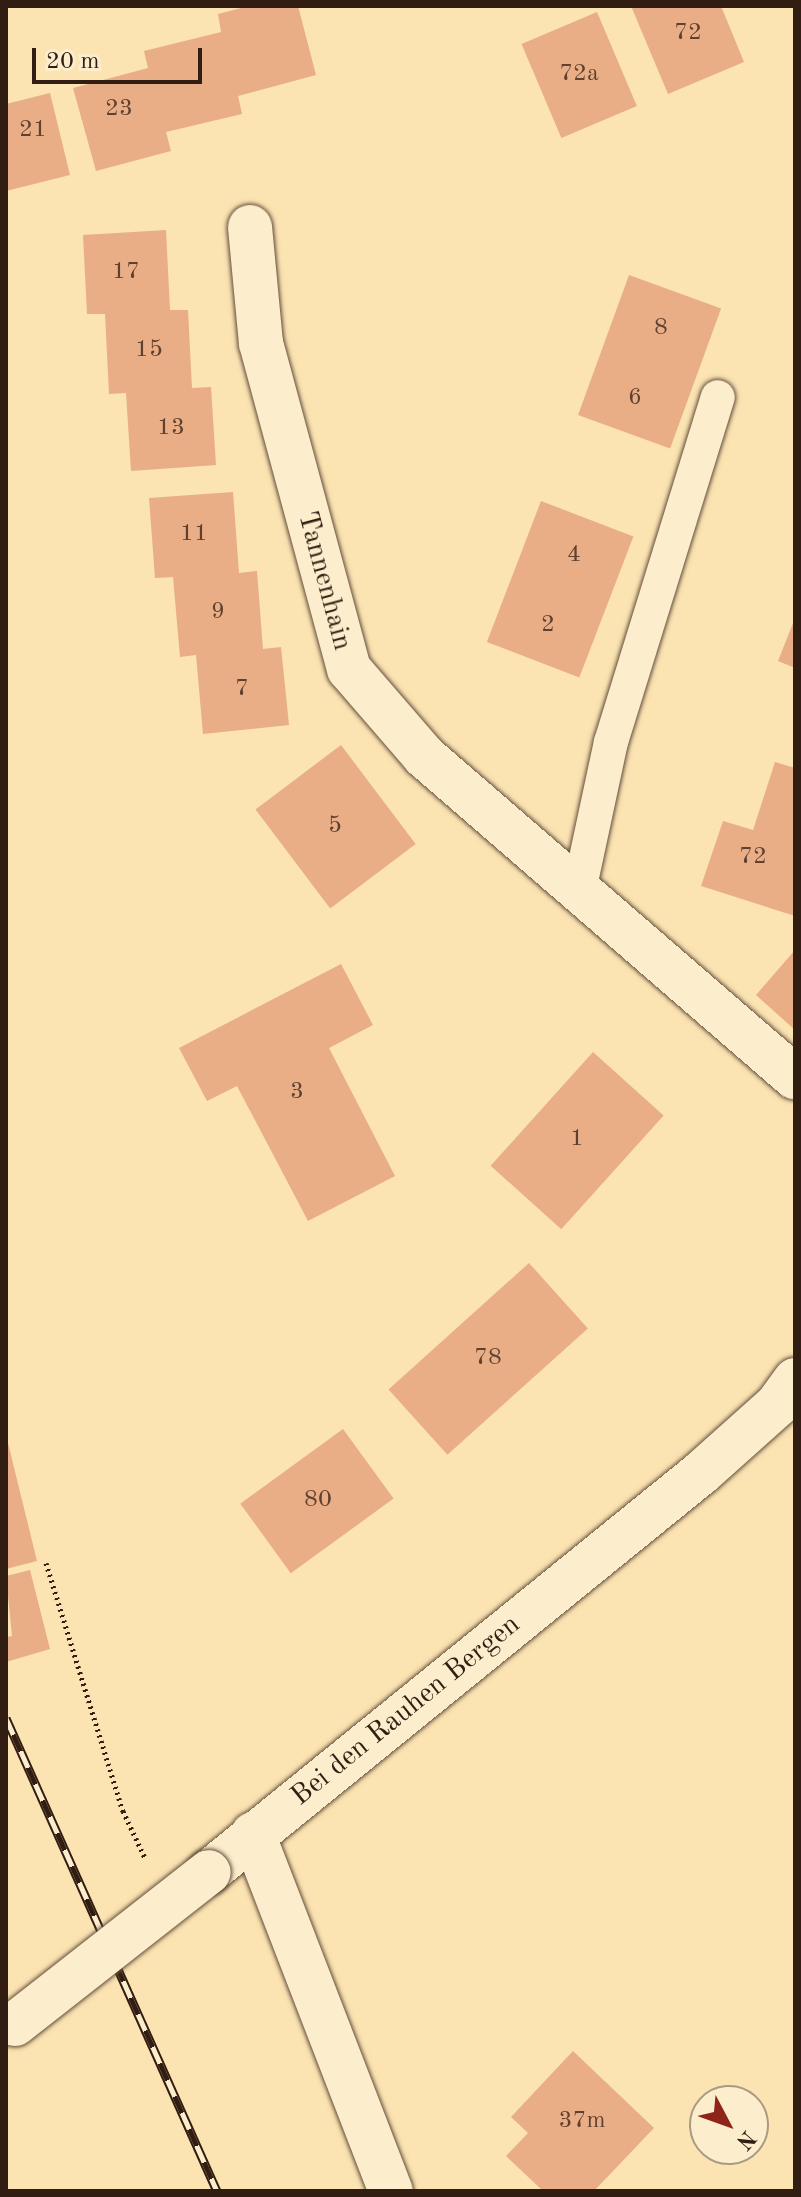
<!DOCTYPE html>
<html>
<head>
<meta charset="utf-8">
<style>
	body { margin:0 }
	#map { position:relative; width:801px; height:2197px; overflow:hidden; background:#fbe3b2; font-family:"Old Standard TT",serif }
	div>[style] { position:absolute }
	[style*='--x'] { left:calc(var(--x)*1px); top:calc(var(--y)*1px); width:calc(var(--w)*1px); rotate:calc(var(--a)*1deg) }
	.building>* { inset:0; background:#e9ae85; transform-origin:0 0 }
	.path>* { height:5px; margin-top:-2.5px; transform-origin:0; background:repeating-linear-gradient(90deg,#321d13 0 2px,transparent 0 6px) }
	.roads { filter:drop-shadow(0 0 2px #644e3b) drop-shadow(0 0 2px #644e3b) }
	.service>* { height:34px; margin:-17px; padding:0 17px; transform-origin:17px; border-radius:17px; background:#fcedcd }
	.minor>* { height:44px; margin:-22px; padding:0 22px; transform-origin:22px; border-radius:22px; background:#fcedcd }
	.rail>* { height:9px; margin-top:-4.5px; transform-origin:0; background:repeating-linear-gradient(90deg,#fcedcd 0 18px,#321d13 0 36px); box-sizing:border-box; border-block:2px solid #321d13 }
	.bridges { filter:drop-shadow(0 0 2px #644e3b) drop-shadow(0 0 2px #644e3b) }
	.minor-bridge>* { height:44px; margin:-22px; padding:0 22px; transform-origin:22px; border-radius:22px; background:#fcedcd }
	span { translate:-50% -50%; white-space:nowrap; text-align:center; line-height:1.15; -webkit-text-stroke:7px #fcedcd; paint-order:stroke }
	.number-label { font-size:24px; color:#604130 }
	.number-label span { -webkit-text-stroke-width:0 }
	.street-label { font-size:28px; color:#321d13 }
	.frame { position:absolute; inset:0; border:8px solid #321d13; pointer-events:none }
	.north { position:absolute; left:689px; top:2085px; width:80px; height:80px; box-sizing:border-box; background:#fcedcd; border:2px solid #ab9a83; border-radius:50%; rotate:131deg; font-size:22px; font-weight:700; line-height:32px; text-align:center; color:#321d13 }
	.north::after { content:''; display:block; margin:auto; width:28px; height:36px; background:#8f2418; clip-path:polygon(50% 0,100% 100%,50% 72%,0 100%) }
	.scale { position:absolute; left:32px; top:48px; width:170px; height:36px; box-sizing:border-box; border:4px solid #321d13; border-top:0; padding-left:10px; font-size:24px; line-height:28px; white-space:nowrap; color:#321d13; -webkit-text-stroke:6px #fcedcd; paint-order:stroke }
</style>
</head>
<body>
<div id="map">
	<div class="building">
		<i style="clip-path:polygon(249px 6px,298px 6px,316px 75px,238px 96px,242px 114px,166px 132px,171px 151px,96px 171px,73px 88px,148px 68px,144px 51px,221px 32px,218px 14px)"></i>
		<i style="clip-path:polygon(631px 6px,721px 6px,744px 62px,668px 94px)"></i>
		<i style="left:597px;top:12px;width:102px;height:82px;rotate:67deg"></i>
		<i style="clip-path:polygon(50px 93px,70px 175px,6px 191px,6px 104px)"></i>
		<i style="clip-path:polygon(166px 230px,170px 310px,188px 310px,192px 388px,211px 387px,216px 465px,131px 471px,126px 393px,109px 394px,105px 314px,87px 314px,83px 235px)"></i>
		<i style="left:629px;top:275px;width:98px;height:149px;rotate:20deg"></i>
		<i style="clip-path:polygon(233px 492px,239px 573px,257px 571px,263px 649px,281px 647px,289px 725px,203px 734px,196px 655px,180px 657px,173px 577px,155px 578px,149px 498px)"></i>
		<i style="left:541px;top:501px;width:99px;height:151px;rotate:21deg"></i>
		<i style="clip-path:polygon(795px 618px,795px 668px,778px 661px)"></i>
		<i style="left:341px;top:745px;width:124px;height:107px;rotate:53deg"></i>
		<i style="clip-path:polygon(775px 762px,795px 768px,795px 916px,701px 886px,723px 821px,753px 830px)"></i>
		<i style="clip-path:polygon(795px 950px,795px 1030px,756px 995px)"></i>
		<i style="clip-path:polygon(341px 964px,373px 1025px,329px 1048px,395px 1176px,308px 1221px,237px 1086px,207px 1101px,179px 1048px)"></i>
		<i style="left:593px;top:1052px;width:95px;height:153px;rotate:42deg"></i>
		<i style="left:529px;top:1263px;width:88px;height:189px;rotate:48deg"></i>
		<i style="left:343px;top:1429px;width:86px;height:127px;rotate:54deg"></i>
		<i style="clip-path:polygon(7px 1439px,37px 1561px,6px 1569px,6px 1440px)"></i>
		<i style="clip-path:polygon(30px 1570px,50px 1649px,6px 1662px,6px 1637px,12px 1636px,6px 1576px)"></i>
		<i style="clip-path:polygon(573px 2051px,654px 2128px,594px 2191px,543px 2191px,506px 2156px,528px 2133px,511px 2117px)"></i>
	</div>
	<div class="path">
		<i style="--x:46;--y:1563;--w:260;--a:72.8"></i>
		<i style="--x:123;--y:1811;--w:52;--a:64.9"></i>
	</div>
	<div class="roads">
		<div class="service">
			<i style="--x:579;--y:891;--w:152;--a:-77.9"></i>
			<i style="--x:611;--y:742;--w:361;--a:-72.8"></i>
		</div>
		<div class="minor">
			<i style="--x:250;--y:227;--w:117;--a:84.6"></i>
			<i style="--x:261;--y:343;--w:338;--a:74.9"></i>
			<i style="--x:349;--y:669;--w:115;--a:49.2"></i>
			<i style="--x:424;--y:756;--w:491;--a:40.9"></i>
			<i style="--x:253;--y:1834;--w:383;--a:68.9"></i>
			<i style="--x:209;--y:1872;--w:633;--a:-39.04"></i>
			<i style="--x:701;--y:1473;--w:102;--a:-41.8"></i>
			<i style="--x:777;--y:1405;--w:31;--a:-54"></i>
		</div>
	</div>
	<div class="rail">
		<i style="--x:6;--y:1718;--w:518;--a:65.96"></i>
	</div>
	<div class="bridges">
		<div class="minor-bridge">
			<i style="--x:15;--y:2024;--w:246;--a:-38.1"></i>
		</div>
	</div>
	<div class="number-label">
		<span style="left:688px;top:34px">72</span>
		<span style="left:579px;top:75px">72a</span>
		<span style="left:119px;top:110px">23</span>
		<span style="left:33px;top:131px">21</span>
		<span style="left:126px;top:273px">17</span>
		<span style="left:661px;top:329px">8</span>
		<span style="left:149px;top:351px">15</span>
		<span style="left:635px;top:399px">6</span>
		<span style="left:171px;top:429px">13</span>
		<span style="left:194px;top:535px">11</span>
		<span style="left:574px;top:556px">4</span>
		<span style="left:218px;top:613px">9</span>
		<span style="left:548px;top:626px">2</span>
		<span style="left:242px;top:690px">7</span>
		<span style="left:335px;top:827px">5</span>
		<span style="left:753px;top:858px">72</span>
		<span style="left:297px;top:1093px">3</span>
		<span style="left:577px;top:1140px">1</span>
		<span style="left:488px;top:1359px">78</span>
		<span style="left:318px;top:1501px">80</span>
		<span style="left:582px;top:2122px">37m</span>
	</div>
	<div class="street-label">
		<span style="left:324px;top:581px;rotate:75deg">Tannenhain</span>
		<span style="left:406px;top:1711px;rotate:-39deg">Bei den Rauhen Bergen</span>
	</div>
	<div class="frame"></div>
	<div class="north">N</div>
	<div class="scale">20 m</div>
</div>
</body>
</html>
